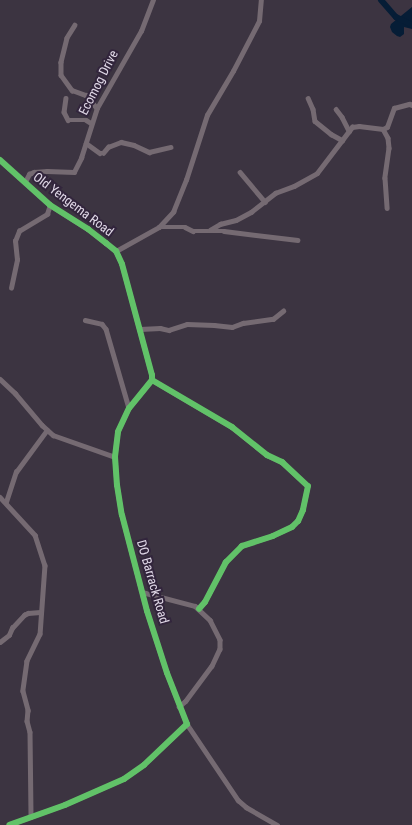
<!DOCTYPE html>
<html>
<head>
<meta charset="utf-8">
<style>
	body { margin:0 }
	#map { position:relative; width:412px; height:825px; overflow:hidden; background:#3c3441; font-family:"Roboto Condensed",sans-serif }
	div>[style] { position:absolute }
	[style*='--x'] { left:calc(var(--x)*1px); top:calc(var(--y)*1px); width:calc(var(--w)*1px); rotate:calc(var(--a)*1deg) }
	.water>* { inset:0; background:#061d36 }
	.river>* { height:6px; margin:-3px; padding:0 3px; transform-origin:3px; border-radius:3px; background:#061d36 }
	.minor>* { height:4.5px; margin:-2.25px; padding:0 2.25px; transform-origin:2.25px; border-radius:2.25px; background:#756a72 }
	.cycleway>* { height:6px; margin:-3px; padding:0 3px; transform-origin:3px; border-radius:3px; background:#61c268 }
	span { translate:-50% -50%; white-space:nowrap; text-align:center; line-height:1.15; -webkit-text-stroke:4px #32253c; paint-order:stroke }
	.street-label { font-size:13px; color:#e0d8e7 }
</style>
</head>
<body>
<div id="map">
	<div class="water">
		<i style="clip-path:polygon(412px 7px,412px 29px,404px 27px,404px 34px,400px 37px,397px 36px,392px 32px,390px 27px,391px 24px)"></i>
	</div>
	<div class="river">
		<i style="--x:381;--y:0;--w:23;--a:49"></i>
		<i style="--x:396;--y:17;--w:18;--a:27"></i>
	</div>
	<div class="minor">
		<i style="--x:75;--y:25;--w:15;--a:122"></i>
		<i style="--x:67;--y:38;--w:25;--a:104"></i>
		<i style="--x:61;--y:62;--w:13;--a:90"></i>
		<i style="--x:61;--y:75;--w:19;--a:54"></i>
		<i style="--x:72;--y:90;--w:15;--a:20"></i>
		<i style="--x:86;--y:95;--w:17;--a:50"></i>
		<i style="--x:66;--y:98;--w:14;--a:98"></i>
		<i style="--x:64;--y:112;--w:9;--a:63"></i>
		<i style="--x:68;--y:120;--w:18;--a:0"></i>
		<i style="--x:86;--y:120;--w:6;--a:31"></i>
		<i style="--x:308;--y:98;--w:12;--a:66"></i>
		<i style="--x:313;--y:109;--w:12;--a:81"></i>
		<i style="--x:315;--y:121;--w:21;--a:39"></i>
		<i style="--x:331;--y:134;--w:13;--a:29"></i>
		<i style="--x:336;--y:109;--w:10;--a:53"></i>
		<i style="--x:342;--y:117;--w:16;--a:63"></i>
		<i style="--x:383;--y:129;--w:10;--a:61"></i>
		<i style="--x:388;--y:138;--w:10;--a:84"></i>
		<i style="--x:389;--y:148;--w:30;--a:98"></i>
		<i style="--x:385;--y:178;--w:30;--a:86"></i>
		<i style="--x:86;--y:143;--w:17;--a:36"></i>
		<i style="--x:100;--y:153;--w:3;--a:0"></i>
		<i style="--x:103;--y:153;--w:8;--a:-50"></i>
		<i style="--x:108;--y:147;--w:14;--a:-21"></i>
		<i style="--x:121;--y:142;--w:13;--a:13"></i>
		<i style="--x:134;--y:145;--w:17;--a:25"></i>
		<i style="--x:149;--y:152;--w:22;--a:-13"></i>
		<i style="--x:0;--y:160;--w:67;--a:42"></i>
		<i style="--x:50;--y:205;--w:45;--a:32.3"></i>
		<i style="--x:88;--y:229;--w:23;--a:38"></i>
		<i style="--x:106;--y:243;--w:13;--a:39"></i>
		<i style="--x:116;--y:251;--w:14;--a:65"></i>
		<i style="--x:122;--y:264;--w:115;--a:74.9"></i>
		<i style="--x:152;--y:375;--w:5;--a:90"></i>
		<i style="--x:152;--y:380;--w:36;--a:129"></i>
		<i style="--x:129;--y:408;--w:26;--a:115"></i>
		<i style="--x:118;--y:432;--w:25;--a:97"></i>
		<i style="--x:115;--y:457;--w:28;--a:86"></i>
		<i style="--x:117;--y:485;--w:30;--a:81"></i>
		<i style="--x:122;--y:515;--w:99;--a:75.4"></i>
		<i style="--x:147;--y:611;--w:65;--a:72.1"></i>
		<i style="--x:167;--y:673;--w:55;--a:68.6"></i>
		<i style="--x:187;--y:724;--w:59;--a:136.4"></i>
		<i style="--x:144;--y:765;--w:24;--a:145"></i>
		<i style="--x:124;--y:779;--w:64;--a:156.2"></i>
		<i style="--x:65;--y:805;--w:59;--a:160.3"></i>
		<i style="--x:240;--y:172;--w:39;--a:50"></i>
		<i style="--x:25;--y:182;--w:9;--a:-63"></i>
		<i style="--x:29;--y:174;--w:5;--a:-22"></i>
		<i style="--x:34;--y:172;--w:13;--a:-4"></i>
		<i style="--x:47;--y:171;--w:27;--a:2"></i>
		<i style="--x:74;--y:172;--w:16;--a:-63"></i>
		<i style="--x:81;--y:158;--w:52;--a:-72.3"></i>
		<i style="--x:97;--y:108;--w:89;--a:-60.3"></i>
		<i style="--x:141;--y:31;--w:33;--a:-69"></i>
		<i style="--x:159;--y:227;--w:26;--a:0"></i>
		<i style="--x:185;--y:227;--w:9;--a:27"></i>
		<i style="--x:193;--y:231;--w:31;--a:0"></i>
		<i style="--x:224;--y:231;--w:74;--a:7"></i>
		<i style="--x:210;--y:230;--w:12;--a:-31"></i>
		<i style="--x:220;--y:224;--w:16;--a:-14"></i>
		<i style="--x:236;--y:220;--w:17;--a:-28"></i>
		<i style="--x:251;--y:212;--w:31;--a:-38"></i>
		<i style="--x:275;--y:193;--w:20;--a:-20"></i>
		<i style="--x:294;--y:186;--w:26;--a:-29"></i>
		<i style="--x:317;--y:173;--w:58;--a:-52.7"></i>
		<i style="--x:352;--y:127;--w:7;--a:-8"></i>
		<i style="--x:359;--y:126;--w:24;--a:7"></i>
		<i style="--x:383;--y:129;--w:4;--a:-27"></i>
		<i style="--x:387;--y:127;--w:20;--a:-70"></i>
		<i style="--x:394;--y:108;--w:16;--a:-15"></i>
		<i style="--x:409;--y:104;--w:3;--a:18"></i>
		<i style="--x:116;--y:251;--w:49;--a:-29.2"></i>
		<i style="--x:159;--y:227;--w:21;--a:-47"></i>
		<i style="--x:173;--y:212;--w:35;--a:-68"></i>
		<i style="--x:186;--y:180;--w:68;--a:-72.1"></i>
		<i style="--x:207;--y:115;--w:51;--a:-59.4"></i>
		<i style="--x:233;--y:71;--w:56;--a:-62.5"></i>
		<i style="--x:259;--y:21;--w:21;--a:-85"></i>
		<i style="--x:11;--y:288;--w:29;--a:-78"></i>
		<i style="--x:17;--y:260;--w:19;--a:-96"></i>
		<i style="--x:15;--y:241;--w:11;--a:-68"></i>
		<i style="--x:19;--y:231;--w:33;--a:-31"></i>
		<i style="--x:47;--y:214;--w:9;--a:-72"></i>
		<i style="--x:85;--y:320;--w:17;--a:13"></i>
		<i style="--x:102;--y:324;--w:6;--a:51"></i>
		<i style="--x:106;--y:329;--w:82;--a:73.8"></i>
		<i style="--x:140;--y:329;--w:20;--a:-3"></i>
		<i style="--x:160;--y:328;--w:9;--a:13"></i>
		<i style="--x:169;--y:330;--w:19;--a:-18"></i>
		<i style="--x:187;--y:324;--w:27;--a:2"></i>
		<i style="--x:214;--y:325;--w:18;--a:6"></i>
		<i style="--x:232;--y:327;--w:12;--a:-20"></i>
		<i style="--x:243;--y:323;--w:30;--a:-8"></i>
		<i style="--x:273;--y:319;--w:13;--a:-39"></i>
		<i style="--x:0;--y:379;--w:21;--a:43"></i>
		<i style="--x:15;--y:393;--w:42;--a:49.8"></i>
		<i style="--x:42;--y:425;--w:15;--a:42"></i>
		<i style="--x:53;--y:435;--w:66;--a:19.5"></i>
		<i style="--x:152;--y:380;--w:93;--a:30.4"></i>
		<i style="--x:232;--y:427;--w:45;--a:38.7"></i>
		<i style="--x:267;--y:455;--w:17;--a:25"></i>
		<i style="--x:282;--y:462;--w:35;--a:43"></i>
		<i style="--x:308;--y:486;--w:25;--a:102"></i>
		<i style="--x:303;--y:510;--w:12;--a:114"></i>
		<i style="--x:298;--y:521;--w:8;--a:135"></i>
		<i style="--x:292;--y:527;--w:21;--a:155"></i>
		<i style="--x:273;--y:536;--w:33;--a:162"></i>
		<i style="--x:242;--y:546;--w:23;--a:135"></i>
		<i style="--x:226;--y:562;--w:45;--a:117.7"></i>
		<i style="--x:205;--y:602;--w:9;--a:131"></i>
		<i style="--x:0;--y:497;--w:52;--a:47.4"></i>
		<i style="--x:35;--y:535;--w:32;--a:72"></i>
		<i style="--x:45;--y:565;--w:69;--a:94.1"></i>
		<i style="--x:40;--y:634;--w:30;--a:116"></i>
		<i style="--x:27;--y:661;--w:30;--a:98"></i>
		<i style="--x:23;--y:691;--w:20;--a:75"></i>
		<i style="--x:28;--y:710;--w:11;--a:95"></i>
		<i style="--x:27;--y:721;--w:11;--a:75"></i>
		<i style="--x:30;--y:732;--w:85;--a:89.3"></i>
		<i style="--x:6;--y:502;--w:32;--a:-72"></i>
		<i style="--x:16;--y:472;--w:52;--a:-53.6"></i>
		<i style="--x:142;--y:592;--w:55;--a:14.8"></i>
		<i style="--x:195;--y:606;--w:21;--a:43"></i>
		<i style="--x:210;--y:620;--w:22;--a:63"></i>
		<i style="--x:220;--y:640;--w:9;--a:90"></i>
		<i style="--x:220;--y:649;--w:19;--a:115"></i>
		<i style="--x:212;--y:666;--w:44;--a:126.6"></i>
		<i style="--x:186;--y:701;--w:9;--a:139"></i>
		<i style="--x:0;--y:642;--w:11;--a:-38"></i>
		<i style="--x:9;--y:635;--w:8;--a:-67"></i>
		<i style="--x:12;--y:628;--w:18;--a:-47"></i>
		<i style="--x:24;--y:615;--w:4;--a:-27"></i>
		<i style="--x:28;--y:613;--w:12;--a:-5"></i>
		<i style="--x:187;--y:724;--w:92;--a:56.1"></i>
		<i style="--x:238;--y:800;--w:11;--a:41"></i>
		<i style="--x:246;--y:807;--w:36;--a:30"></i>
	</div>
	<div class="cycleway">
		<i style="--x:0;--y:160;--w:67;--a:42"></i>
		<i style="--x:50;--y:205;--w:45;--a:32.3"></i>
		<i style="--x:88;--y:229;--w:23;--a:38"></i>
		<i style="--x:106;--y:243;--w:13;--a:39"></i>
		<i style="--x:116;--y:251;--w:14;--a:65"></i>
		<i style="--x:122;--y:264;--w:115;--a:74.9"></i>
		<i style="--x:152;--y:375;--w:5;--a:90"></i>
		<i style="--x:152;--y:380;--w:36;--a:129"></i>
		<i style="--x:129;--y:408;--w:26;--a:115"></i>
		<i style="--x:118;--y:432;--w:25;--a:97"></i>
		<i style="--x:115;--y:457;--w:28;--a:86"></i>
		<i style="--x:117;--y:485;--w:30;--a:81"></i>
		<i style="--x:122;--y:515;--w:99;--a:75.4"></i>
		<i style="--x:147;--y:611;--w:65;--a:72.1"></i>
		<i style="--x:167;--y:673;--w:55;--a:68.6"></i>
		<i style="--x:187;--y:724;--w:59;--a:136.4"></i>
		<i style="--x:144;--y:765;--w:24;--a:145"></i>
		<i style="--x:124;--y:779;--w:64;--a:156.2"></i>
		<i style="--x:65;--y:805;--w:59;--a:160.3"></i>
		<i style="--x:152;--y:380;--w:93;--a:30.4"></i>
		<i style="--x:232;--y:427;--w:45;--a:38.7"></i>
		<i style="--x:267;--y:455;--w:17;--a:25"></i>
		<i style="--x:282;--y:462;--w:35;--a:43"></i>
		<i style="--x:308;--y:486;--w:25;--a:102"></i>
		<i style="--x:303;--y:510;--w:12;--a:114"></i>
		<i style="--x:298;--y:521;--w:8;--a:135"></i>
		<i style="--x:292;--y:527;--w:21;--a:155"></i>
		<i style="--x:273;--y:536;--w:33;--a:162"></i>
		<i style="--x:242;--y:546;--w:23;--a:135"></i>
		<i style="--x:226;--y:562;--w:45;--a:117.7"></i>
		<i style="--x:205;--y:602;--w:9;--a:131"></i>
	</div>
	<div class="street-label">
		<span style="left:99px;top:83px;rotate:-63deg">Ecomog Drive</span>
		<span style="left:73px;top:205px;rotate:37deg">Old Yengema Road</span>
		<span style="left:152px;top:582px;rotate:74deg">DO Barrack Road</span>
	</div>
</div>
</body>
</html>
